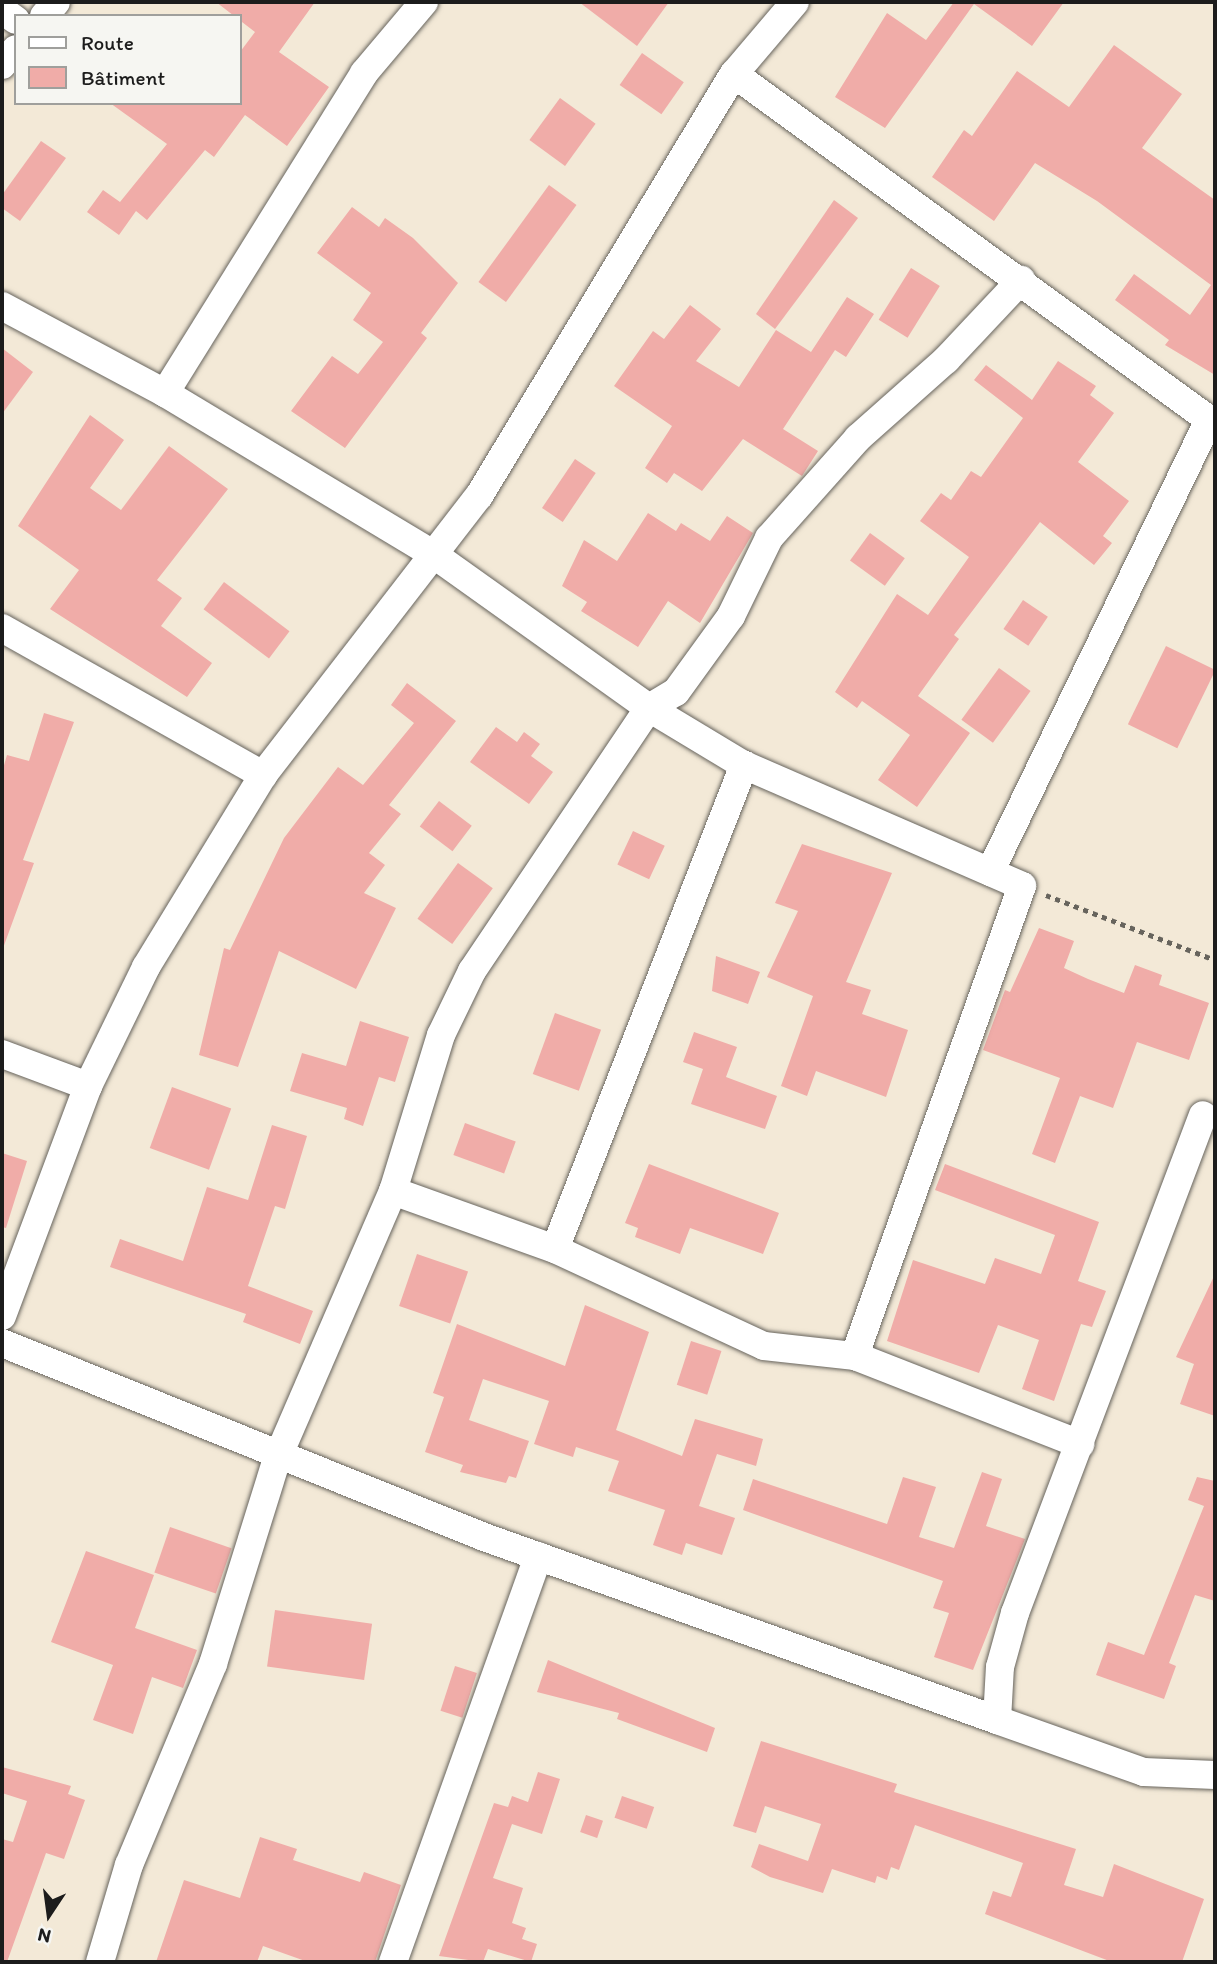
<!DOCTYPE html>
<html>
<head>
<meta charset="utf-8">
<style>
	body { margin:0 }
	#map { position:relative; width:1217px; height:1964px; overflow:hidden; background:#f3e9d7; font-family:Itim,sans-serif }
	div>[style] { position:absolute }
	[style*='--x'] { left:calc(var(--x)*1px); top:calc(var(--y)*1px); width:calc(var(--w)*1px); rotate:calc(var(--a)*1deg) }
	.building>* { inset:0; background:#f0aca8; transform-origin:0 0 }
	.path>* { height:4.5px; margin-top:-2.25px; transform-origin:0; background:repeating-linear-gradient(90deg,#67645d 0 5px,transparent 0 10px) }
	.roads { filter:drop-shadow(0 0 2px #67645d) drop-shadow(0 0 2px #67645d) }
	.minor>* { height:28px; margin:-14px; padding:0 14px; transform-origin:14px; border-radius:14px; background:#fff }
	span { translate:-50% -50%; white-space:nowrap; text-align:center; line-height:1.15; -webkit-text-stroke:5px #f6f6f2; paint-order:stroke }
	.frame { position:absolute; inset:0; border:4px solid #1c1c1c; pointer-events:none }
	.legend { position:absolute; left:14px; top:14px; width:228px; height:91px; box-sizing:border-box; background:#f6f6f2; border:2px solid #9f9f9c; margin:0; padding:9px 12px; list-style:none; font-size:21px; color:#1c1c1c }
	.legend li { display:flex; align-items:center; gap:14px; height:35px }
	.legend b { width:35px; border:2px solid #9f9f9c }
	.north { position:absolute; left:14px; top:1880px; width:70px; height:70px; -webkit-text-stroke:5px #f6f6f2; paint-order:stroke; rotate:193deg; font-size:19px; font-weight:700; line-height:28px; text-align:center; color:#1c1c1c }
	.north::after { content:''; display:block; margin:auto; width:24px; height:32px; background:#1c1c1c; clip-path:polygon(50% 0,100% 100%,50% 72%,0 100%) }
</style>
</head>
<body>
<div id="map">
	<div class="building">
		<i style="clip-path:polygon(216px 2px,315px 2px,279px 52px,329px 87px,287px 146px,245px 115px,214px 157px,205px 150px,147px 220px,136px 211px,119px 235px,87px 212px,103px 190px,120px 202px,167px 144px,110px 103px,240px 103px,240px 52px,255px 32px)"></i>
		<i style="clip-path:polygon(579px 2px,669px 2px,637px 46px)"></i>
		<i style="clip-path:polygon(954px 2px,1064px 2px,1032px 46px,974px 4px,885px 128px,835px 97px,887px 13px,926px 40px)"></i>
		<i style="clip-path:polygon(1114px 45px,1182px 94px,1142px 148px,1215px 200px,1215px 375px,1165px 345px,1169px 340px,1115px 300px,1134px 274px,1190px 315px,1211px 285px,1097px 201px,1035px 163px,994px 221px,932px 177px,964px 130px,972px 136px,1017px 71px,1069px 107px)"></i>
		<i style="left:642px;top:53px;width:51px;height:39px;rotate:35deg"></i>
		<i style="left:560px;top:98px;width:44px;height:52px;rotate:36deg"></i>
		<i style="clip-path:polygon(41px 141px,66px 158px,20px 221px,2px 208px,2px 195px)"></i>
		<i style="left:549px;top:185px;width:34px;height:120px;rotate:36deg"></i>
		<i style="clip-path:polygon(834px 200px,858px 218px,775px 329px,756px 314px)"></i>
		<i style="clip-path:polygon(352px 207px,379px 227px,385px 218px,413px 238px,458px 283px,421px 333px,427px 338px,345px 448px,291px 411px,332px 356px,358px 374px,383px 342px,353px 320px,371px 293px,317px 253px)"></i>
		<i style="left:911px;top:268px;width:34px;height:61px;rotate:32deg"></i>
		<i style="clip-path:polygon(847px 297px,874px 314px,846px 357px,835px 350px,783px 429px,818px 451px,802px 476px,743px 439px,702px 491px,674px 473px,667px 483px,645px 468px,672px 426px,614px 386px,653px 331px,664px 339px,690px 305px,721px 329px,696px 361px,739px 387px,776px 330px,811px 352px)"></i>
		<i style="clip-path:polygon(2px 348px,33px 372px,2px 414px)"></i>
		<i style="clip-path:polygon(1058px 361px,1096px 386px,1090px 395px,1114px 413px,1078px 462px,1129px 501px,1103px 536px,1112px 543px,1094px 565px,1040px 522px,954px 635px,959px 639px,918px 696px,970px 733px,917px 807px,878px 780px,910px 735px,862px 701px,857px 708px,835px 692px,897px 594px,928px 615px,969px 557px,920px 521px,941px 493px,951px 500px,971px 471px,981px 477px,1023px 418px,974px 380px,986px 365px,1032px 400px)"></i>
		<i style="clip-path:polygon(90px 415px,124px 440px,90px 488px,121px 510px,169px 446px,228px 489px,157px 580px,182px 598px,161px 626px,212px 663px,187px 697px,50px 609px,79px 570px,18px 526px)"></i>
		<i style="left:575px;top:459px;width:25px;height:59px;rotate:34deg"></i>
		<i style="clip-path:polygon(648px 513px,676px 531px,681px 523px,710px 541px,727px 516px,753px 533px,700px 623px,668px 601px,638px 647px,581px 611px,587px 602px,562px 586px,584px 540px,617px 561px)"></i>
		<i style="left:870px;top:533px;width:43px;height:34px;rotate:36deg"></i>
		<i style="left:224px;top:582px;width:82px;height:34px;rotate:37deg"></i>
		<i style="left:1023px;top:600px;width:30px;height:35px;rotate:34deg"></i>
		<i style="left:1166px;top:646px;width:55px;height:87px;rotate:26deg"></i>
		<i style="left:999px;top:668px;width:39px;height:64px;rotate:36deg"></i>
		<i style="clip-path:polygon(407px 683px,456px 721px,389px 805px,401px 814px,369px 853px,385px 865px,364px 893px,396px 908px,356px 989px,279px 951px,238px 1067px,199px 1055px,224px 948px,230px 950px,284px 838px,338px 767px,363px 785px,414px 723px,391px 705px)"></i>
		<i style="clip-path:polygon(44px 713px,74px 722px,23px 860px,34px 863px,2px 951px,2px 772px,7px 755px,29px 761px)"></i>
		<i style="clip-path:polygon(496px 727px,517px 742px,524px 732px,540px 744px,531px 756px,553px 772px,529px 804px,470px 762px)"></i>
		<i style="left:439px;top:801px;width:41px;height:32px;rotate:37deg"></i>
		<i style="left:633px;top:831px;width:35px;height:37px;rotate:25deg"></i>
		<i style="clip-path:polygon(802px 844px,892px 873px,846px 982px,871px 990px,862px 1014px,908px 1030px,886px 1097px,816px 1071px,807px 1096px,781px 1086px,813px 996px,767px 977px,798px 911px,775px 903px)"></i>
		<i style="left:458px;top:863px;width:43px;height:69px;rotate:36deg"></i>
		<i style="clip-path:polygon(1039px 928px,1074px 941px,1064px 968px,1088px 979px,1124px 993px,1135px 965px,1162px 975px,1159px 985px,1209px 1003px,1189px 1060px,1137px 1042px,1113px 1108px,1080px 1096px,1055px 1163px,1032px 1154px,1060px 1078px,983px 1050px,1005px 990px,1010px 992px)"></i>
		<i style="clip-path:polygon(716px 956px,760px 972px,748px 1004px,712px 991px)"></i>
		<i style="left:555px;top:1013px;width:49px;height:65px;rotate:20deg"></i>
		<i style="clip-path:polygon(360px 1021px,409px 1037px,395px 1082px,379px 1077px,363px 1126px,344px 1119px,347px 1108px,290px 1091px,302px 1053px,346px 1066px)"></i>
		<i style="clip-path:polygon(694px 1032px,737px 1047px,726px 1077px,777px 1096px,765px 1129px,691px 1104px,703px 1069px,683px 1062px)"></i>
		<i style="left:172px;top:1087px;width:63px;height:65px;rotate:20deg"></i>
		<i style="left:465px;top:1123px;width:54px;height:34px;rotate:20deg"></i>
		<i style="clip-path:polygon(272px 1125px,307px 1136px,285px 1209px,275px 1206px,248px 1286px,313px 1311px,300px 1344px,243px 1322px,246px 1314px,110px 1267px,120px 1239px,183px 1261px,207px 1187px,248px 1200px)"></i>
		<i style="clip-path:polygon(2px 1153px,27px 1161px,6px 1228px,2px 1227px)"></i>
		<i style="clip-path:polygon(649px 1164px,779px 1213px,763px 1254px,690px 1228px,680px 1254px,635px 1237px,638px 1228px,625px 1223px)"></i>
		<i style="clip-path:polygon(945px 1164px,1099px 1222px,1078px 1281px,1106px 1291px,1092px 1327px,1081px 1324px,1054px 1401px,1022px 1389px,1039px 1340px,998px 1325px,979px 1373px,887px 1341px,913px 1260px,985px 1284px,995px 1258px,1041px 1274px,1055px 1235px,935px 1190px)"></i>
		<i style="left:417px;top:1254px;width:54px;height:55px;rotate:19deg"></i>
		<i style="clip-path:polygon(1215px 1274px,1215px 1416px,1180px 1404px,1194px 1364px,1176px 1357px)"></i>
		<i style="clip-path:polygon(585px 1305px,649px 1332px,616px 1430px,682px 1456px,695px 1419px,763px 1439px,756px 1466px,717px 1454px,699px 1506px,735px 1518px,722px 1555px,686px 1543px,682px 1555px,653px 1545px,665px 1510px,608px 1491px,619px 1461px,576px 1447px,573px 1457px,534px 1444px,549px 1401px,483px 1379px,469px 1420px,529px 1441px,516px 1478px,509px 1476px,506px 1483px,460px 1472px,463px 1465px,425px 1452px,444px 1397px,433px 1393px,457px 1324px,565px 1366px)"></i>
		<i style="left:691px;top:1341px;width:32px;height:46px;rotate:18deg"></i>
		<i style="clip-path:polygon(982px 1472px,1002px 1479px,986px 1526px,1025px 1539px,973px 1670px,934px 1657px,949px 1613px,933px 1608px,943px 1581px,743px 1510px,753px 1479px,887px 1524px,903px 1477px,936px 1487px,919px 1537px,954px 1548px)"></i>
		<i style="clip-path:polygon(1197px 1477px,1215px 1481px,1215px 1601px,1195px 1595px,1169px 1663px,1176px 1666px,1164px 1699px,1096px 1675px,1108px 1642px,1144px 1655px,1204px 1506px,1188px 1500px)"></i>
		<i style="left:170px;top:1527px;width:65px;height:48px;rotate:19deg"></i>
		<i style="clip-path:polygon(86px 1551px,154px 1575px,135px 1628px,197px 1650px,183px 1688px,152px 1677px,133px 1734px,93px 1720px,113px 1665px,51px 1642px)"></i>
		<i style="left:275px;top:1610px;width:98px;height:57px;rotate:8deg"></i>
		<i style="clip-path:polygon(548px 1660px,715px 1728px,707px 1752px,617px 1719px,619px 1713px,537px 1692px)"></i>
		<i style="left:455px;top:1666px;width:23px;height:47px;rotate:18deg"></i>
		<i style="clip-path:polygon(761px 1741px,897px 1784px,894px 1792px,1076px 1849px,1064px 1885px,1103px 1897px,1114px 1864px,1204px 1899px,1182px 1962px,1112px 1962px,985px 1914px,993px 1891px,1011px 1897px,1023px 1863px,915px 1825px,899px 1870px,891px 1867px,887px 1880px,877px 1876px,875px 1883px,832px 1869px,823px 1893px,770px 1877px,751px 1867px,759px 1844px,808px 1861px,821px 1824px,765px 1806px,756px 1833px,733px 1826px)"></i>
		<i style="clip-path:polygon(2px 1767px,71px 1786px,68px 1794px,85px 1800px,64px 1859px,46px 1853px,7px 1962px,2px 1962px,2px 1839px,13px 1842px,27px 1801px,2px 1793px)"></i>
		<i style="clip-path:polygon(538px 1772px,560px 1779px,542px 1834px,512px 1824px,493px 1878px,523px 1888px,512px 1923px,526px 1928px,522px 1939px,537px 1944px,531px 1962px,488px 1949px,483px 1962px,439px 1956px,494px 1803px,508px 1807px,512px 1796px,528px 1802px)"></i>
		<i style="left:622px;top:1796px;width:34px;height:23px;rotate:19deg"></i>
		<i style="left:586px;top:1815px;width:18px;height:18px;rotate:19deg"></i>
		<i style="clip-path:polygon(260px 1837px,297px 1849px,293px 1860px,360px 1882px,364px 1872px,401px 1885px,375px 1962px,308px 1962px,263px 1946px,257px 1962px,156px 1962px,184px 1880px,240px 1898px)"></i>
	</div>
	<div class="path">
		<i style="--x:1046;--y:895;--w:181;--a:21"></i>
	</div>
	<div class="roads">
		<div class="minor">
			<i style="--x:2;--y:10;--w:17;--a:36"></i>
			<i style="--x:44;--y:16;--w:18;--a:-49"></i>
			<i style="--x:2;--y:65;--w:21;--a:-49"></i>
			<i style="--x:734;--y:74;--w:595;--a:36.04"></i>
			<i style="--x:2;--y:306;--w:185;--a:28.1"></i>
			<i style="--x:165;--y:393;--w:313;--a:31"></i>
			<i style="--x:433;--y:554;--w:265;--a:35.5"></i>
			<i style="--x:649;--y:708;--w:111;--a:31"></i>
			<i style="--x:744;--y:765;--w:303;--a:23.5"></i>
			<i style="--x:1022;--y:886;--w:499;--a:109.6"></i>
			<i style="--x:165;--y:393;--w:377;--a:-58.1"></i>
			<i style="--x:364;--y:73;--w:93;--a:-49.8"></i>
			<i style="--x:2;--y:628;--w:300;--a:29.4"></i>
			<i style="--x:990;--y:872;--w:502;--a:-64.15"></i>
			<i style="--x:2;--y:1054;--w:92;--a:20.4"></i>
			<i style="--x:393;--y:1191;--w:172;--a:19.7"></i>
			<i style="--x:555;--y:1249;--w:230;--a:24.9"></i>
			<i style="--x:764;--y:1346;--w:92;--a:6.3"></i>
			<i style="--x:855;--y:1356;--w:242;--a:21.4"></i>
			<i style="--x:555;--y:1249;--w:520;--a:-68.67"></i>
			<i style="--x:2;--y:1316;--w:246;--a:-69.5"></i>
			<i style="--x:88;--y:1086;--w:132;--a:-64"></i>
			<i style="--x:146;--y:967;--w:225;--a:-58.6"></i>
			<i style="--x:263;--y:775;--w:353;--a:-52.3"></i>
			<i style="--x:479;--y:496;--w:493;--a:-58.9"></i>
			<i style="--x:734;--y:74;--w:94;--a:-49.7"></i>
			<i style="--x:2;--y:1343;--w:520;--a:21.92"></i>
			<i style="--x:484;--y:1537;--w:545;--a:19.63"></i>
			<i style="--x:997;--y:1720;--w:156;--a:19.5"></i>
			<i style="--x:1144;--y:1772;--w:71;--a:2.4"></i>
			<i style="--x:997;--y:1720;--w:53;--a:-86.8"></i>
			<i style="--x:1000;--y:1667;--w:56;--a:-74.5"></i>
			<i style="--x:1015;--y:1613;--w:532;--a:-69.32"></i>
			<i style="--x:100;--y:1962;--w:101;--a:-73.4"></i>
			<i style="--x:129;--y:1865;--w:218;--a:-67.3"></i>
			<i style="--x:213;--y:1664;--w:215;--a:-72.7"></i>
			<i style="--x:277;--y:1459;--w:292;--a:-66.6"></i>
			<i style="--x:393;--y:1191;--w:163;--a:-72.9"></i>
			<i style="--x:441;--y:1035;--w:71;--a:-64.2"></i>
			<i style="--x:472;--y:971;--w:317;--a:-56.1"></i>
			<i style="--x:649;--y:708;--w:31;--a:-31"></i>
			<i style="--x:676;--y:692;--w:94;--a:-54.1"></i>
			<i style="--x:731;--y:616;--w:87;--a:-64"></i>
			<i style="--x:769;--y:538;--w:134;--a:-48.3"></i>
			<i style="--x:858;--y:438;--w:118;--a:-41.6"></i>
			<i style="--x:946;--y:360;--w:110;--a:-46.8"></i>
			<i style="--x:393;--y:1962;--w:431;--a:-70.3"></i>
		</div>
	</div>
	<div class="frame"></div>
	<ul class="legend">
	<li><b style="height:9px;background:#fff"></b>Route</li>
	<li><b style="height:19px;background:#f0aca8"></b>Bâtiment</li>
	</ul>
	<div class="north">N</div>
</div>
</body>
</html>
